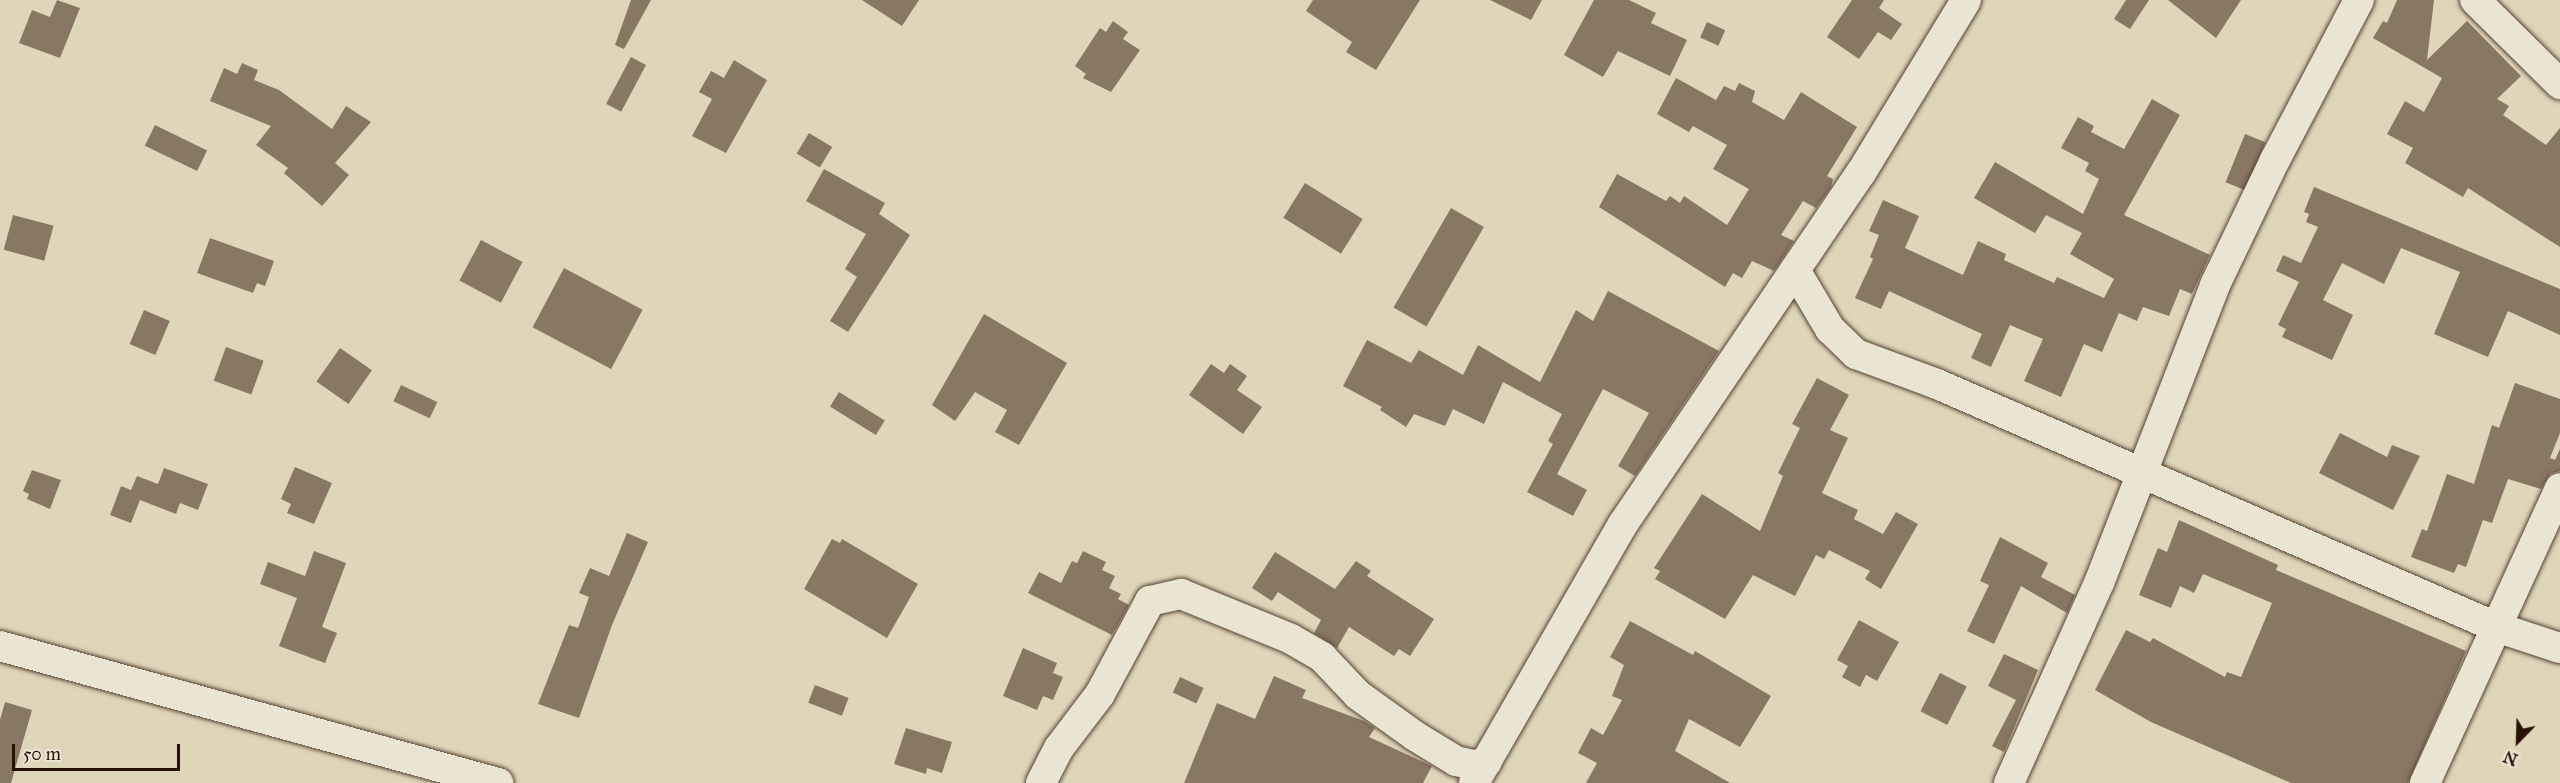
<!DOCTYPE html>
<html>
<head>
<meta charset="utf-8">
<style>
	body { margin:0 }
	#map { position:relative; width:2560px; height:783px; overflow:hidden; background:#dfd6ba; font-family:"IM FELL Great Primer",serif }
	div>[style] { position:absolute }
	[style*='--x'] { left:calc(var(--x)*1px); top:calc(var(--y)*1px); width:calc(var(--w)*1px); rotate:calc(var(--a)*1deg) }
	.building>* { inset:0; background:#887763; transform-origin:0 0 }
	.roads { filter:drop-shadow(0 0 2px #564232) drop-shadow(0 0 2px #564232) }
	.minor>* { height:30px; margin:-15px; padding:0 15px; transform-origin:15px; border-radius:15px; background:#eae4d2 }
	span { translate:-50% -50%; white-space:nowrap; text-align:center; line-height:1.15; -webkit-text-stroke:5px #eae4d2; paint-order:stroke }
	.north { position:absolute; left:2488px; top:711px; width:60px; height:60px; -webkit-text-stroke:4px #eae4d2; paint-order:stroke; rotate:203deg; font-size:16px; font-weight:700; line-height:24px; text-align:center; color:#291004 }
	.north::after { content:''; display:block; margin:auto; width:21px; height:27px; background:#291004; clip-path:polygon(50% 0,100% 100%,50% 72%,0 100%) }
	.scale { position:absolute; left:12px; top:744px; width:168px; height:27px; box-sizing:border-box; border:3px solid #291004; border-top:0; padding-left:8px; font-size:18px; line-height:21px; white-space:nowrap; color:#291004; -webkit-text-stroke:4px #eae4d2; paint-order:stroke }
</style>
</head>
<body>
<div id="map">
	<div class="building">
		<i style="clip-path:polygon(57px 0,80px 8px,60px 58px,19px 43px,32px 10px,50px 17px)"></i>
		<i style="clip-path:polygon(631px 0,651px 0,624px 49px,615px 45px)"></i>
		<i style="clip-path:polygon(862px 0,919px 0,902px 26px)"></i>
		<i style="clip-path:polygon(1313px 0,1420px 0,1376px 70px,1346px 52px,1352px 42px,1306px 11px)"></i>
		<i style="clip-path:polygon(1490px 0,1542px 0,1531px 20px)"></i>
		<i style="clip-path:polygon(1594px 0,1629px 0,1656px 13px,1651px 23px,1687px 40px,1670px 76px,1618px 51px,1603px 77px,1564px 55px)"></i>
		<i style="clip-path:polygon(1852px 0,1884px 0,1879px 8px,1902px 24px,1891px 40px,1878px 32px,1859px 59px,1827px 37px)"></i>
		<i style="clip-path:polygon(2126px 0,2149px 0,2130px 29px,2114px 19px)"></i>
		<i style="clip-path:polygon(2168px 0,2241px 0,2216px 38px)"></i>
		<i style="clip-path:polygon(2397px 0,2434px 0,2427px 60px,2467px 21px,2521px 76px,2497px 99px,2509px 106px,2503px 115px,2546px 145px,2560px 128px,2560px 247px,2468px 188px,2463px 197px,2405px 163px,2413px 148px,2387px 134px,2405px 101px,2424px 112px,2442px 78px,2373px 38px,2383px 21px,2387px 23px)"></i>
		<i style="clip-path:polygon(1113px 21px,1128px 32px,1123px 39px,1140px 50px,1111px 92px,1083px 78px,1086px 74px,1075px 66px,1100px 28px,1106px 32px)"></i>
		<i style="left:1707px;top:22px;width:20px;height:17px;rotate:24deg"></i>
		<i style="left:631px;top:57px;width:17px;height:53px;rotate:28deg"></i>
		<i style="clip-path:polygon(734px 60px,767px 80px,726px 153px,692px 136px,712px 99px,699px 92px,711px 71px,724px 78px)"></i>
		<i style="clip-path:polygon(242px 63px,258px 70px,254px 80px,279px 90px,332px 129px,346px 106px,371px 122px,335px 163px,349px 175px,322px 206px,284px 173px,288px 168px,256px 145px,271px 126px,210px 101px,224px 68px,237px 74px)"></i>
		<i style="clip-path:polygon(1676px 78px,1716px 100px,1724px 86px,1735px 91px,1739px 83px,1755px 91px,1752px 102px,1784px 120px,1801px 92px,1857px 127px,1827px 176px,1833px 179px,1831px 187px,1816px 208px,1803px 201px,1781px 235px,1794px 241px,1774px 271px,1752px 261px,1742px 278px,1733px 273px,1725px 287px,1599px 207px,1617px 174px,1666px 201px,1670px 196px,1680px 203px,1684px 196px,1727px 225px,1749px 189px,1713px 169px,1727px 145px,1693px 126px,1689px 132px,1657px 114px)"></i>
		<i style="clip-path:polygon(2152px 99px,2180px 115px,2124px 215px,2210px 255px,2192px 294px,2180px 289px,2169px 316px,2143px 307px,2137px 321px,2119px 313px,2102px 352px,2084px 344px,2061px 397px,2024px 381px,2043px 339px,2010px 325px,1991px 367px,1971px 358px,1982px 334px,1889px 291px,1881px 309px,1855px 298px,1873px 259px,1870px 257px,1879px 235px,1869px 231px,1883px 200px,1919px 216px,1905px 248px,1963px 275px,1978px 241px,2006px 254px,2004px 260px,2054px 283px,2057px 277px,2104px 298px,2114px 279px,2070px 254px,2082px 233px,2046px 215px,2035px 233px,1974px 198px,1995px 162px,2083px 214px,2099px 179px,2085px 171px,2089px 163px,2061px 148px,2078px 117px,2094px 126px,2091px 132px,2124px 149px)"></i>
		<i style="left:155px;top:125px;width:58px;height:23px;rotate:26deg"></i>
		<i style="left:809px;top:133px;width:27px;height:24px;rotate:31deg"></i>
		<i style="left:2245px;top:134px;width:22px;height:52px;rotate:22deg"></i>
		<i style="clip-path:polygon(824px 169px,885px 203px,879px 214px,910px 235px,848px 332px,830px 321px,857px 277px,845px 269px,866px 234px,806px 201px)"></i>
		<i style="left:1305px;top:183px;width:68px;height:41px;rotate:32deg"></i>
		<i style="clip-path:polygon(2314px 187px,2560px 289px,2560px 335px,2508px 311px,2488px 357px,2434px 334px,2460px 272px,2401px 248px,2384px 284px,2342px 263px,2323px 300px,2353px 315px,2332px 360px,2282px 337px,2286px 329px,2278px 325px,2299px 282px,2276px 271px,2283px 255px,2301px 263px,2318px 227px,2306px 222px,2309px 214px,2304px 212px)"></i>
		<i style="left:1451px;top:208px;width:38px;height:115px;rotate:30deg"></i>
		<i style="left:13px;top:215px;width:42px;height:36px;rotate:15deg"></i>
		<i style="clip-path:polygon(210px 238px,274px 261px,265px 286px,257px 283px,253px 293px,197px 273px)"></i>
		<i style="left:481px;top:240px;width:47px;height:46px;rotate:28deg"></i>
		<i style="left:564px;top:268px;width:89px;height:67px;rotate:28deg"></i>
		<i style="clip-path:polygon(1608px 291px,1719px 351px,1635px 476px,1618px 466px,1649px 413px,1603px 389px,1557px 474px,1587px 490px,1573px 516px,1527px 492px,1553px 444px,1548px 441px,1562px 414px,1503px 382px,1484px 424px,1453px 409px,1445px 426px,1414px 414px,1406px 427px,1380px 410px,1382px 407px,1343px 386px,1367px 340px,1411px 363px,1419px 350px,1463px 375px,1478px 345px,1540px 382px,1576px 310px,1593px 321px)"></i>
		<i style="left:144px;top:310px;width:28px;height:37px;rotate:23deg"></i>
		<i style="clip-path:polygon(984px 314px,1067px 363px,1019px 445px,995px 432px,1007px 410px,975px 392px,955px 421px,932px 405px)"></i>
		<i style="left:226px;top:347px;width:40px;height:36px;rotate:20deg"></i>
		<i style="left:340px;top:348px;width:39px;height:41px;rotate:35deg"></i>
		<i style="clip-path:polygon(1211px 364px,1224px 373px,1230px 364px,1247px 376px,1237px 390px,1262px 407px,1243px 434px,1189px 395px)"></i>
		<i style="clip-path:polygon(1817px 378px,1849px 395px,1830px 430px,1848px 438px,1822px 493px,1858px 510px,1854px 519px,1883px 534px,1896px 512px,1918px 524px,1881px 589px,1865px 579px,1870px 571px,1829px 550px,1824px 559px,1816px 555px,1795px 596px,1753px 575px,1725px 619px,1655px 579px,1660px 571px,1654px 568px,1702px 494px,1760px 531px,1783px 476px,1778px 473px,1800px 428px,1792px 424px)"></i>
		<i style="clip-path:polygon(2515px 383px,2560px 399px,2560px 433px,2550px 458px,2555px 460px,2560px 449px,2560px 471px,2550px 474px,2541px 489px,2508px 479px,2492px 523px,2483px 520px,2466px 567px,2458px 564px,2454px 573px,2411px 557px,2422px 529px,2427px 531px,2447px 474px,2474px 484px,2492px 425px,2499px 428px)"></i>
		<i style="left:401px;top:385px;width:40px;height:18px;rotate:25deg"></i>
		<i style="left:839px;top:392px;width:54px;height:17px;rotate:32deg"></i>
		<i style="clip-path:polygon(2340px 433px,2387px 457px,2392px 445px,2420px 456px,2393px 510px,2319px 473px)"></i>
		<i style="clip-path:polygon(295px 467px,332px 483px,314px 524px,287px 513px,291px 504px,281px 499px)"></i>
		<i style="clip-path:polygon(164px 468px,208px 484px,198px 510px,180px 503px,176px 514px,140px 500px,131px 523px,110px 515px,121px 486px,131px 490px,137px 476px,158px 484px)"></i>
		<i style="clip-path:polygon(32px 470px,61px 480px,50px 509px,27px 499px,29px 494px,23px 491px)"></i>
		<i style="clip-path:polygon(2179px 520px,2278px 565px,2276px 570px,2466px 651px,2408px 783px,2291px 783px,2151px 722px,2095px 690px,2126px 630px,2150px 642px,2153px 638px,2225px 677px,2227px 672px,2241px 677px,2272px 603px,2203px 574px,2194px 593px,2180px 586px,2171px 608px,2139px 595px,2158px 548px,2167px 552px)"></i>
		<i style="clip-path:polygon(627px 533px,648px 542px,612px 625px,579px 718px,538px 704px,569px 625px,578px 628px,589px 597px,579px 593px,590px 568px,609px 576px)"></i>
		<i style="clip-path:polygon(2000px 537px,2048px 563px,2041px 577px,2075px 595px,2067px 613px,2021px 586px,1994px 644px,1967px 631px,1989px 585px,1980px 581px)"></i>
		<i style="clip-path:polygon(832px 539px,840px 543px,842px 539px,918px 584px,887px 638px,804px 589px)"></i>
		<i style="clip-path:polygon(314px 551px,346px 563px,322px 627px,337px 633px,325px 663px,279px 646px,297px 598px,260px 584px,268px 562px,305px 576px)"></i>
		<i style="clip-path:polygon(1083px 551px,1106px 562px,1102px 570px,1115px 576px,1109px 588px,1121px 594px,1118px 599px,1129px 605px,1112px 635px,1028px 593px,1039px 572px,1061px 583px,1072px 561px,1077px 563px)"></i>
		<i style="clip-path:polygon(1275px 552px,1335px 589px,1356px 561px,1371px 571px,1367px 576px,1434px 619px,1410px 656px,1399px 649px,1394px 656px,1349px 627px,1337px 648px,1314px 633px,1321px 620px,1278px 592px,1272px 601px,1252px 588px)"></i>
		<i style="clip-path:polygon(1859px 620px,1899px 642px,1877px 681px,1866px 675px,1860px 687px,1842px 677px,1848px 666px,1837px 660px)"></i>
		<i style="clip-path:polygon(1630px 621px,1693px 655px,1695px 651px,1771px 696px,1740px 747px,1689px 719px,1675px 751px,1730px 783px,1586px 783px,1597px 763px,1578px 753px,1591px 728px,1603px 735px,1622px 700px,1612px 696px,1624px 665px,1610px 657px)"></i>
		<i style="clip-path:polygon(1023px 648px,1057px 663px,1053px 673px,1063px 677px,1053px 700px,1043px 696px,1037px 710px,1003px 696px)"></i>
		<i style="clip-path:polygon(2004px 654px,2038px 670px,2004px 752px,1992px 746px,2016px 700px,1988px 686px)"></i>
		<i style="left:1940px;top:673px;width:30px;height:43px;rotate:27deg"></i>
		<i style="clip-path:polygon(1274px 676px,1306px 690px,1302px 698px,1364px 721px,1375px 728px,1369px 737px,1432px 766px,1423px 783px,1184px 783px,1217px 703px,1255px 719px)"></i>
		<i style="left:1180px;top:677px;width:26px;height:17px;rotate:25deg"></i>
		<i style="left:815px;top:685px;width:36px;height:19px;rotate:21deg"></i>
		<i style="clip-path:polygon(5px 702px,32px 710px,11px 783px,0 783px,0 720px)"></i>
		<i style="clip-path:polygon(906px 728px,952px 742px,942px 773px,927px 768px,926px 774px,894px 764px)"></i>
	</div>
	<div class="roads">
		<div class="minor">
			<i style="--x:2475;--y:0;--w:120;--a:44.7"></i>
			<i style="--x:1795;--y:270;--w:69;--a:59.3"></i>
			<i style="--x:1830;--y:329;--w:36;--a:44"></i>
			<i style="--x:1856;--y:354;--w:86;--a:20.3"></i>
			<i style="--x:1937;--y:384;--w:610;--a:23.49"></i>
			<i style="--x:2496;--y:627;--w:67;--a:18.2"></i>
			<i style="--x:0;--y:646;--w:517;--a:15.38"></i>
			<i style="--x:1041;--y:783;--w:39;--a:-63"></i>
			<i style="--x:1059;--y:748;--w:68;--a:-52.8"></i>
			<i style="--x:1100;--y:694;--w:106;--a:-61.7"></i>
			<i style="--x:1150;--y:601;--w:32;--a:-13"></i>
			<i style="--x:1181;--y:594;--w:119;--a:22.2"></i>
			<i style="--x:1291;--y:639;--w:36;--a:30"></i>
			<i style="--x:1322;--y:657;--w:52;--a:46.5"></i>
			<i style="--x:1358;--y:695;--w:70;--a:35.7"></i>
			<i style="--x:1415;--y:736;--w:48;--a:31.4"></i>
			<i style="--x:1456;--y:761;--w:18;--a:13"></i>
			<i style="--x:1474;--y:765;--w:13;--a:-13"></i>
			<i style="--x:1474;--y:783;--w:299;--a:-60.1"></i>
			<i style="--x:1623;--y:524;--w:424;--a:-55.9"></i>
			<i style="--x:1861;--y:173;--w:202;--a:-58.7"></i>
			<i style="--x:2009;--y:783;--w:219;--a:-65.8"></i>
			<i style="--x:2099;--y:583;--w:320;--a:-68.7"></i>
			<i style="--x:2215;--y:285;--w:139;--a:-64.4"></i>
			<i style="--x:2275;--y:160;--w:181;--a:-62.3"></i>
			<i style="--x:2425;--y:783;--w:324;--a:-65.4"></i>
		</div>
	</div>
	<div class="north">N</div>
	<div class="scale">50 m</div>
</div>
</body>
</html>
